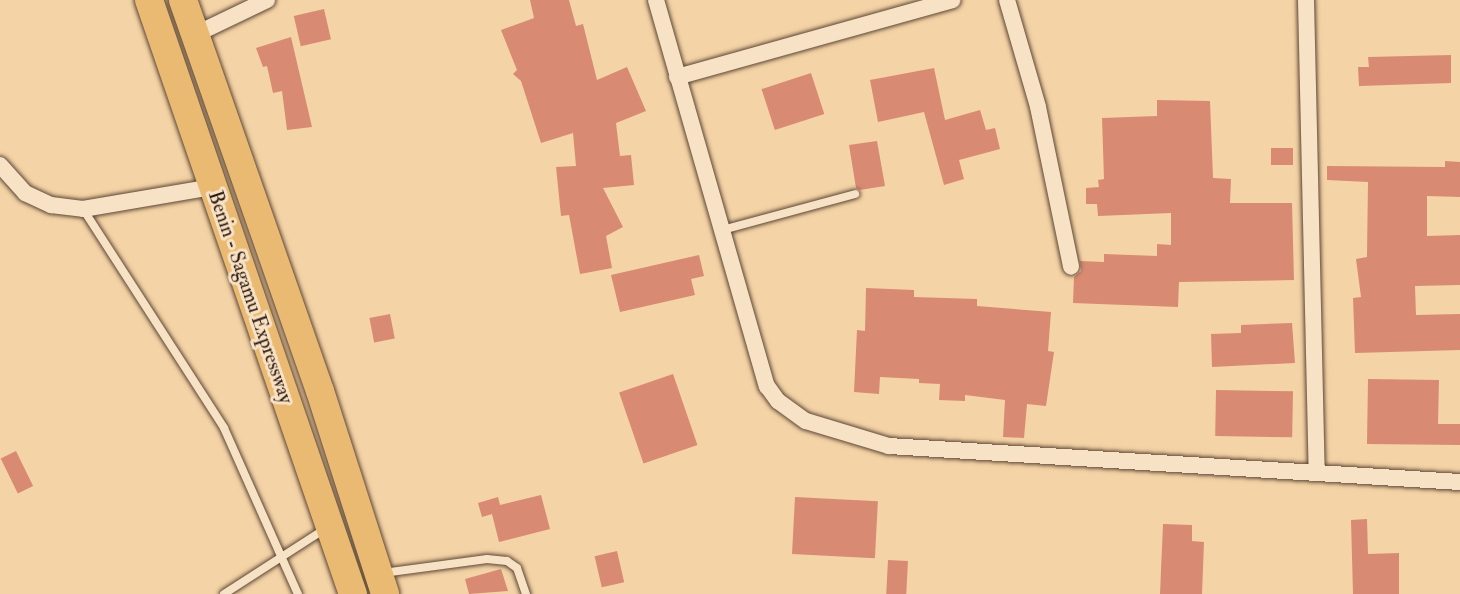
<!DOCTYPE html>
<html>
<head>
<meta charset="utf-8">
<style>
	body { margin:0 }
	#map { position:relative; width:1460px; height:594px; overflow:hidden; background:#f4d3a6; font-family:"IM FELL Double Pica",serif }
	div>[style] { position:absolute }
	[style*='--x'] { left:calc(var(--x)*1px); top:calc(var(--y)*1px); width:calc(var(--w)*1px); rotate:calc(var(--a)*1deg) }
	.building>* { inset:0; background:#d98a73; transform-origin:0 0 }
	.roads { filter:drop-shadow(0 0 2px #5d4735) drop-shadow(0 0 2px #5d4735) }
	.service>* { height:8px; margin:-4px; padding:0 4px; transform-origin:4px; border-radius:4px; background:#f8e2c5 }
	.minor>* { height:16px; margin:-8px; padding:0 8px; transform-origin:8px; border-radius:8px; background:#f8e2c5 }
	.trunk>* { height:28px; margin:-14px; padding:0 14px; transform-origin:14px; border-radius:14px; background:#eaba73 }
	span { translate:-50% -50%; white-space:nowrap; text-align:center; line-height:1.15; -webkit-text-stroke:6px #f8e2c5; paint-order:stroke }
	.street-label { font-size:20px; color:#2b180f }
</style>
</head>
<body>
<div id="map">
	<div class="building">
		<i style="clip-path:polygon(530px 0,569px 0,576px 26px,583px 24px,597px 80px,627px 67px,646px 111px,616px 123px,620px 156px,631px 155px,634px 185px,603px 188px,623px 227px,606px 236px,612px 268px,580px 274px,569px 215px,561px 216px,556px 167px,576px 166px,573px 133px,541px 143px,521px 81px,513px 74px,517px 70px,501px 30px,534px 18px)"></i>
		<i style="left:324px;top:9px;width:31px;height:31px;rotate:77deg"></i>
		<i style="clip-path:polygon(291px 37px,312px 127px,287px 130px,282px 91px,273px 93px,267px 66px,263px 67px,256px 48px)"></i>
		<i style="clip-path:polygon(1451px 55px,1451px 83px,1359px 86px,1358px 67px,1369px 67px,1368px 57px)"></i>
		<i style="clip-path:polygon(934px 68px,945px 120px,980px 110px,986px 130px,995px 128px,1000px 149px,959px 160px,964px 179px,944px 185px,924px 112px,878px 122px,870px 80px)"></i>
		<i style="left:811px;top:73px;width:43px;height:52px;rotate:72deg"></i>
		<i style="clip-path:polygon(1157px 100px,1210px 101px,1213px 178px,1231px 179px,1230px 203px,1292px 203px,1294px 280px,1179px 282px,1178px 307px,1073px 303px,1074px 277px,1081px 271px,1080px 261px,1104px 262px,1104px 254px,1157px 256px,1157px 244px,1171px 245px,1171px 213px,1098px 216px,1097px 204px,1086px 204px,1086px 188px,1099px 187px,1098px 180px,1104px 179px,1102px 118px,1157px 116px)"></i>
		<i style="clip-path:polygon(877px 141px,885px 186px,860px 190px,856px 188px,849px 145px)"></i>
		<i style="left:1271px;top:148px;width:22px;height:17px"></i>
		<i style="clip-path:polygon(1445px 161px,1460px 162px,1460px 197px,1427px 196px,1427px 236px,1460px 235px,1460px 285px,1415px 286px,1416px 315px,1460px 314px,1460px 350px,1355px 353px,1353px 298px,1361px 297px,1356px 259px,1367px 257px,1368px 182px,1327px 180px,1327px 166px,1445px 167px)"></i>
		<i style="clip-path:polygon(699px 255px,704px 276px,691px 279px,695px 295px,620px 312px,611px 275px)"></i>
		<i style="clip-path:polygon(866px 288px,914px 290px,914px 297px,977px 299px,977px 306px,1051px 312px,1048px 351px,1054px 352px,1046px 406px,1027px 404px,1024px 438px,1003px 437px,1005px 400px,965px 395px,965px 401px,939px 400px,940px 384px,919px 383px,919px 379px,880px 377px,879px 394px,854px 392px,857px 330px,865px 331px)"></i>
		<i style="left:390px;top:314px;width:25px;height:21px;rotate:79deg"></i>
		<i style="clip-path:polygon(1292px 323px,1295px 363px,1212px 367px,1211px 334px,1241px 333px,1241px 325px)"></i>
		<i style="left:673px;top:374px;width:75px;height:57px;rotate:71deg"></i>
		<i style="clip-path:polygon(1368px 379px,1439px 380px,1438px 424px,1460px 424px,1460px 445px,1367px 444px)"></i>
		<i style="left:1216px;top:390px;width:77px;height:46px;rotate:1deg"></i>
		<i style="left:16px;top:451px;width:39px;height:17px;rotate:64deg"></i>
		<i style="clip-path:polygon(541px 495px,550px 529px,499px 542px,492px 514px,482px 517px,478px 503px,498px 497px,500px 505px)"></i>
		<i style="left:795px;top:497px;width:83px;height:57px;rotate:3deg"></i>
		<i style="clip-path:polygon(1367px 519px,1368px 554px,1399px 553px,1399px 594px,1353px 594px,1351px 520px)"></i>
		<i style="clip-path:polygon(1163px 524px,1192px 525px,1192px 541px,1204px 542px,1202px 594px,1160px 594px)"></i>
		<i style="left:617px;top:551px;width:32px;height:23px;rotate:77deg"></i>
		<i style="left:888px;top:560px;width:20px;height:34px;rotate:3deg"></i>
		<i style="clip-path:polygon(501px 569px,508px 591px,469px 594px,465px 579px)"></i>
	</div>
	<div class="roads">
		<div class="service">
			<i style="--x:83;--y:209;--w:260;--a:57.2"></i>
			<i style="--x:224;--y:428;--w:182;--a:66"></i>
			<i style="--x:722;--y:230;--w:138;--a:-15.1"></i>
			<i style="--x:383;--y:573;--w:105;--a:-7.7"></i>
			<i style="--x:487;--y:559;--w:20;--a:6"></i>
			<i style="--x:507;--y:561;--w:12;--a:35"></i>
			<i style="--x:517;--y:568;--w:28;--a:71"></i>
			<i style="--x:224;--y:594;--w:120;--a:-32.8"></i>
		</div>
		<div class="minor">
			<i style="--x:656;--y:0;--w:402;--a:74"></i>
			<i style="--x:767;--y:386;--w:19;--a:54"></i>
			<i style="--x:778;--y:401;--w:34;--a:36"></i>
			<i style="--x:806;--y:421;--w:87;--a:16.8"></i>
			<i style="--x:889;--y:446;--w:572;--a:3.61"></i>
			<i style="--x:1007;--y:0;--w:111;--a:73.8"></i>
			<i style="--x:1038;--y:107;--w:163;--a:78.3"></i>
			<i style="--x:1306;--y:0;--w:470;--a:88.7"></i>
			<i style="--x:194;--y:35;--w:81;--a:-25.6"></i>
			<i style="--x:677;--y:77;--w:286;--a:-15.6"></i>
			<i style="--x:0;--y:165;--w:38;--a:48"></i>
			<i style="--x:25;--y:193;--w:29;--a:25"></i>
			<i style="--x:51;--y:205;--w:32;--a:7"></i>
			<i style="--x:83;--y:209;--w:132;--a:-9.6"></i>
		</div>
		<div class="trunk">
			<i style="--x:149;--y:0;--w:628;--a:71.05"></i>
			<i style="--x:183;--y:0;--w:414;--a:70.7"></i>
			<i style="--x:320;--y:391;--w:213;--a:72.2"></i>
		</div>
	</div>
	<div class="street-label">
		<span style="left:251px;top:297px;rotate:71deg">Benin - Sagamu Expressway</span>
	</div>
</div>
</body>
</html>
